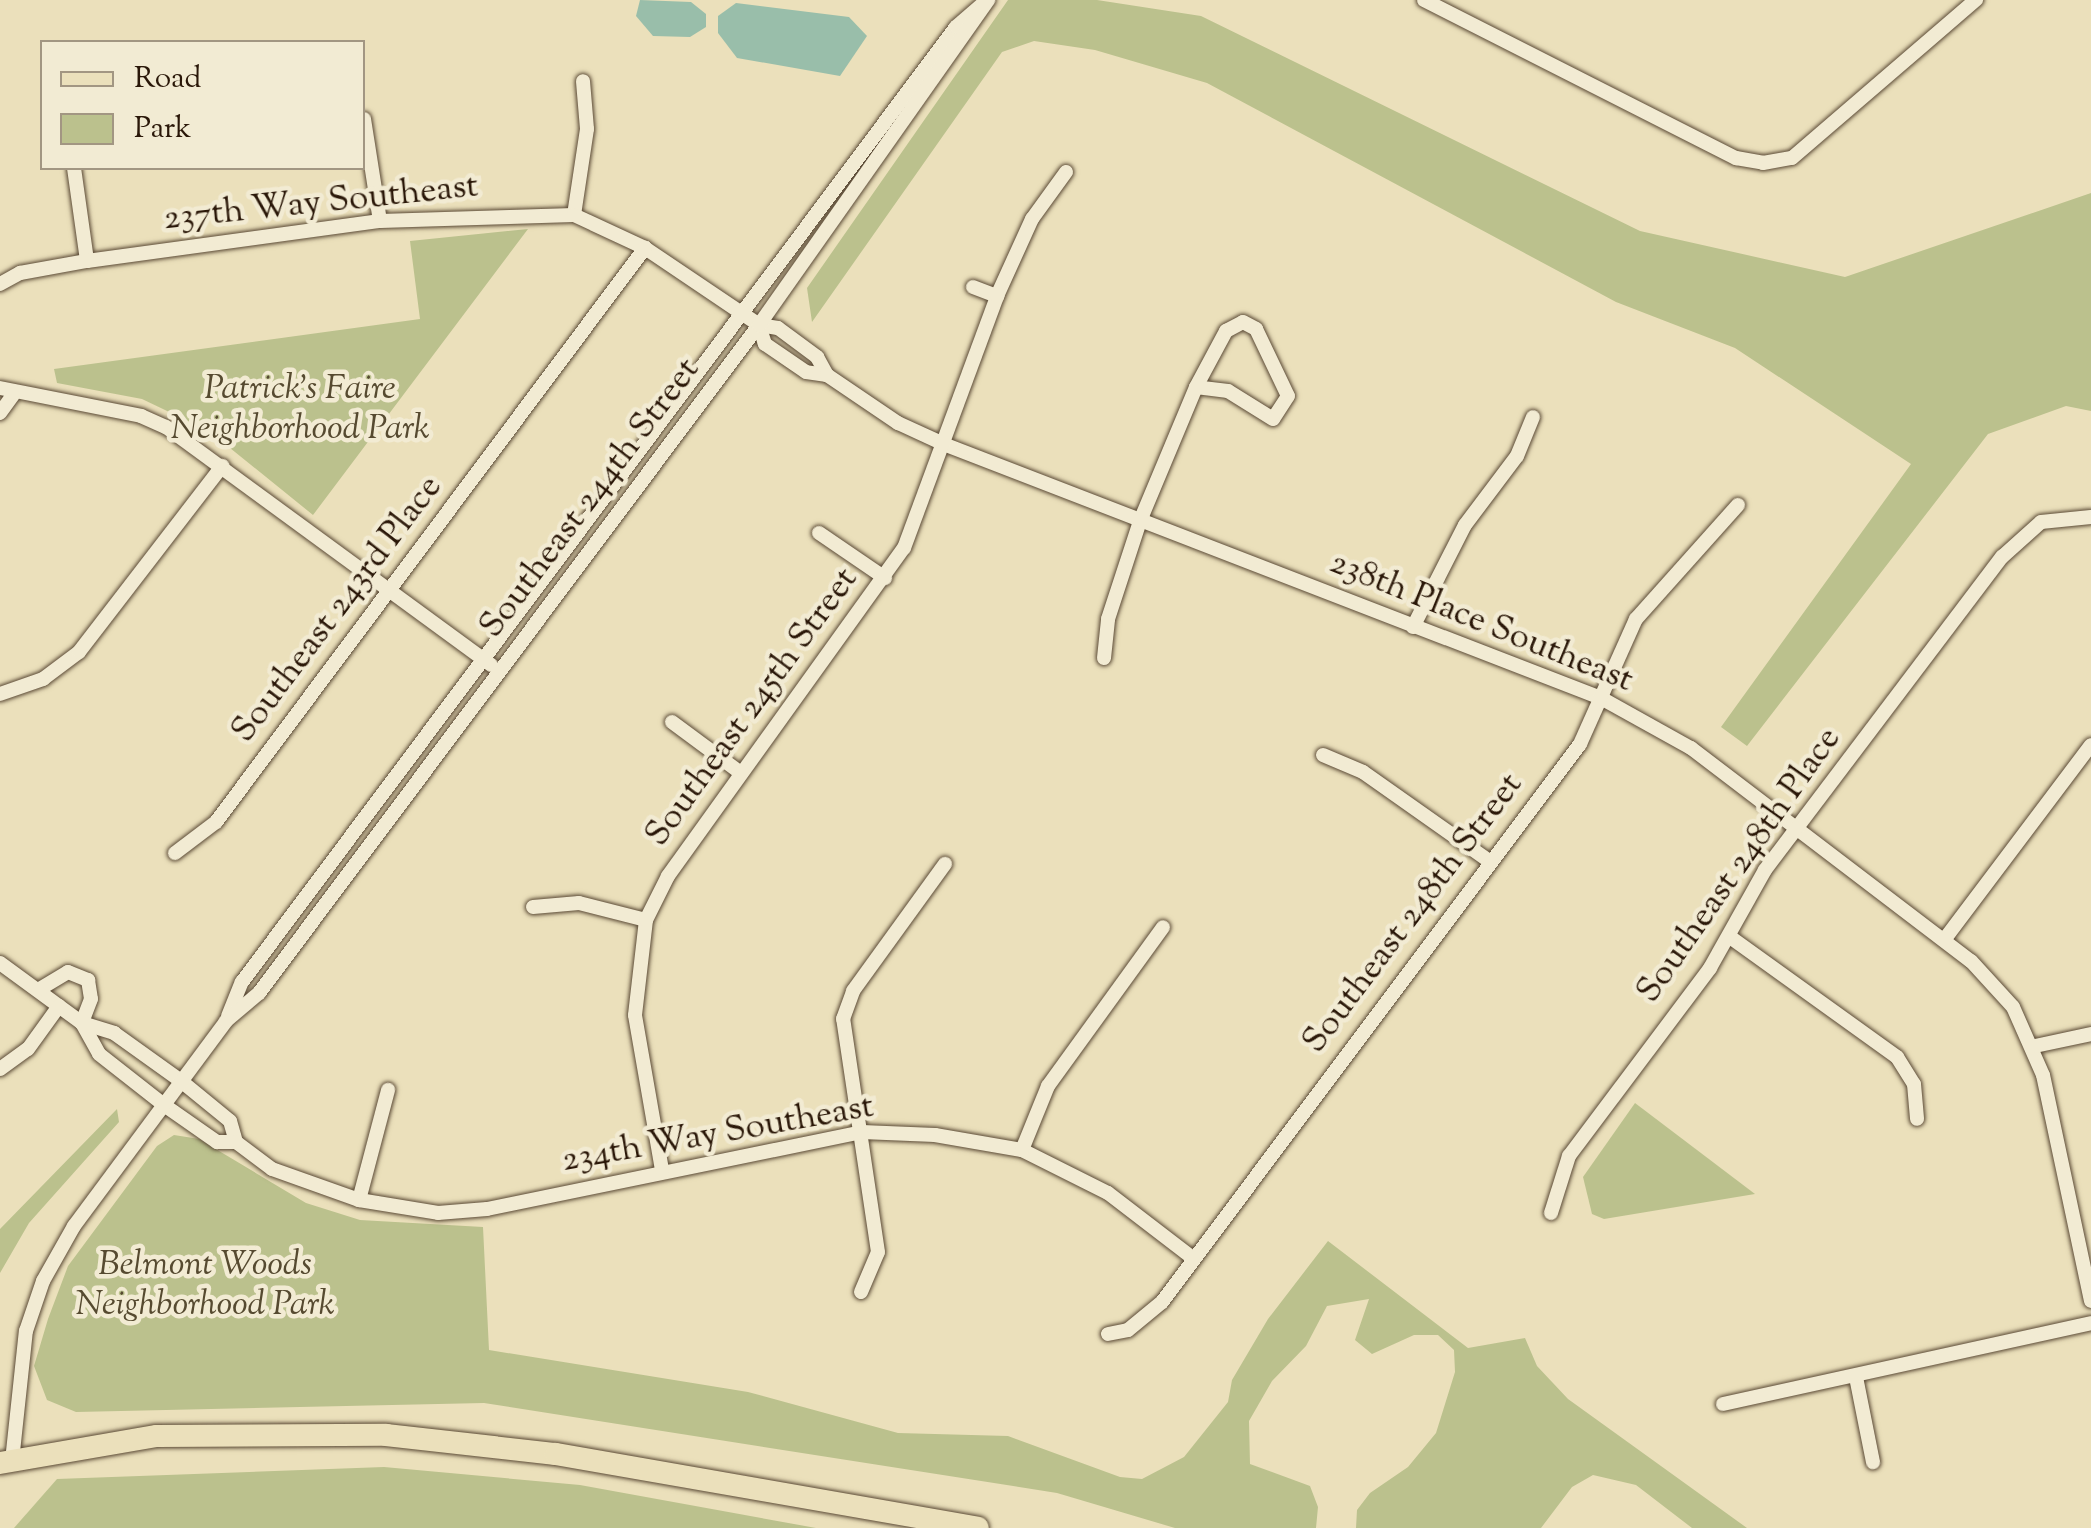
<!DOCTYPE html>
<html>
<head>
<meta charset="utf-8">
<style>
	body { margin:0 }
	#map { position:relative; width:2091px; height:1528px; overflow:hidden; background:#ebe0bb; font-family:"Sorts Mill Goudy",serif }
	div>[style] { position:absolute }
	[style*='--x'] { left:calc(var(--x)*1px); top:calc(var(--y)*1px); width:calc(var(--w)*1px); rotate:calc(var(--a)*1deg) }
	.green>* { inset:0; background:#bbc18d }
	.water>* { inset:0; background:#99beaa }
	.roads { filter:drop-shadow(0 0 2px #5a4935) drop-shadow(0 0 2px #5a4935) }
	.street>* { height:14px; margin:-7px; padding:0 7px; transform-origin:7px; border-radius:7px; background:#f2ebd3 }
	.primary>* { height:22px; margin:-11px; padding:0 11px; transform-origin:11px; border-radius:11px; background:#ebe0bb }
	span { translate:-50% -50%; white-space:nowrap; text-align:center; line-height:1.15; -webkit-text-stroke:9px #f2ebd3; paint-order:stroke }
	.street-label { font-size:35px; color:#2a1708 }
	.park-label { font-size:35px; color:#564a30; font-style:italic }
	.legend { position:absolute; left:40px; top:40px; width:325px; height:130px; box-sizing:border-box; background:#f2ebd3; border:2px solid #a29682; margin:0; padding:12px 18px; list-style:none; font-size:30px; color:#2a1708 }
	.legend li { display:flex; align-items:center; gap:20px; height:50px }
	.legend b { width:50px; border:2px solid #a29682 }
</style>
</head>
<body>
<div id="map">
	<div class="green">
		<i style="clip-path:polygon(1008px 0,1097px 0,1201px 16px,1640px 231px,1845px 277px,2091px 193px,2091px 411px,2066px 406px,1988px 434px,1747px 746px,1721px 727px,1911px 464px,1735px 348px,1616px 302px,1207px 83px,1095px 50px,1034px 41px,1002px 52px,812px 322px,807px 288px)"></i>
		<i style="clip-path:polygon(528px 229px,313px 515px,209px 431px,142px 399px,57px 383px,54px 369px,420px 319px,410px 241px)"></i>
		<i style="clip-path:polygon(1635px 1103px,1755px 1194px,1604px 1219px,1592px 1214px,1583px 1177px)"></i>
		<i style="clip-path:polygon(117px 1109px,119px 1122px,29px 1223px,0 1273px,0 1229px)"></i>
		<i style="clip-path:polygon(174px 1135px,199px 1139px,306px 1203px,360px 1220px,483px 1227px,489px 1350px,748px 1392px,898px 1433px,1008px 1436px,1120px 1477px,1142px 1479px,1184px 1457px,1228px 1402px,1232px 1380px,1268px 1319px,1328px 1241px,1468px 1348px,1525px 1338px,1537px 1366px,1568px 1399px,1747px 1528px,1692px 1528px,1636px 1485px,1593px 1475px,1572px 1487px,1541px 1528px,1356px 1528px,1357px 1510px,1370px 1493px,1408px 1467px,1436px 1433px,1455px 1372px,1454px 1350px,1438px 1335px,1414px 1335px,1372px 1354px,1355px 1340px,1369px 1299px,1327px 1306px,1306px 1346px,1272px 1381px,1249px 1421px,1250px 1464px,1310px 1486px,1318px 1507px,1316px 1528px,1175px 1528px,1057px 1493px,484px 1403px,76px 1412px,47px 1400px,34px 1366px,48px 1319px,68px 1266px,157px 1146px)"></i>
		<i style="clip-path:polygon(384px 1467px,580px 1485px,816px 1528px,14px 1528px,57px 1479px)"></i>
	</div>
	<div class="water">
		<i style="clip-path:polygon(640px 0,691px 2px,706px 14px,706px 27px,690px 37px,653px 36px,636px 16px)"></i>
		<i style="clip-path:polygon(736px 3px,849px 17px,867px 36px,840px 76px,737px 58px,718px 33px,718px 16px)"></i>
	</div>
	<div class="roads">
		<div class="street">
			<i style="--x:1424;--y:0;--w:350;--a:26.9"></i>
			<i style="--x:1736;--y:158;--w:27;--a:10"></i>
			<i style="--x:1763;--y:163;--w:29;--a:-10"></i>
			<i style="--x:1792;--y:158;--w:243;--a:-40.7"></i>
			<i style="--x:364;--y:119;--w:103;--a:81.1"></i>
			<i style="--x:74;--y:168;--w:94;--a:82"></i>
			<i style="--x:574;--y:215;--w:87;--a:-81.4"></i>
			<i style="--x:587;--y:129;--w:48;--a:-94.8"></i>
			<i style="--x:0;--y:284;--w:23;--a:-29"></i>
			<i style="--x:20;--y:273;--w:68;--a:-10.2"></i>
			<i style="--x:87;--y:261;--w:296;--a:-7.8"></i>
			<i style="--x:380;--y:221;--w:194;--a:-1.8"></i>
			<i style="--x:574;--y:215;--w:78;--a:24.9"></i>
			<i style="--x:645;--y:248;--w:138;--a:34"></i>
			<i style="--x:759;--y:325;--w:19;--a:9"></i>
			<i style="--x:778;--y:328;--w:49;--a:36.6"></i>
			<i style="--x:817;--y:357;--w:21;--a:61"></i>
			<i style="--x:827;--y:375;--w:21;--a:-172"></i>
			<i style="--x:806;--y:372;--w:50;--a:-145.7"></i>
			<i style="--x:765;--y:344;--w:20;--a:-108"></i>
			<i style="--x:973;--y:287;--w:26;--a:21"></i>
			<i style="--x:827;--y:375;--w:86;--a:34.1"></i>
			<i style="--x:898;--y:423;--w:53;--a:24.6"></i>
			<i style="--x:946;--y:445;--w:702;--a:21.12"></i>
			<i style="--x:1601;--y:698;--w:103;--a:29.1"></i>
			<i style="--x:1691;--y:748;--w:352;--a:37.3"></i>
			<i style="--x:1971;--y:961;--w:62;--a:47.6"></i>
			<i style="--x:2013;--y:1007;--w:74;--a:66.2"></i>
			<i style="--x:2043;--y:1075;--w:231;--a:78"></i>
			<i style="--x:0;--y:388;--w:144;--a:11.2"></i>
			<i style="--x:141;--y:416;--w:27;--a:24"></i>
			<i style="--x:166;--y:427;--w:403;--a:36.2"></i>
			<i style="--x:0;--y:413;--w:22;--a:-54"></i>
			<i style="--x:819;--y:533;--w:80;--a:34.3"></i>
			<i style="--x:1413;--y:627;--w:114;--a:-63"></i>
			<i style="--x:1465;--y:525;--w:86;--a:-53"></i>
			<i style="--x:1517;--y:456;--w:42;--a:-67.7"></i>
			<i style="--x:1104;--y:658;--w:39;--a:-84"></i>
			<i style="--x:1108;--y:619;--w:103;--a:-71.9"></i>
			<i style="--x:1140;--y:521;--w:145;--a:-67.3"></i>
			<i style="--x:1196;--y:387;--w:64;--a:-61.8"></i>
			<i style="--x:1226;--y:331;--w:19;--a:-28"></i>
			<i style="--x:1243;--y:322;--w:15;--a:28"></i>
			<i style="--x:1256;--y:329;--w:74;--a:64.5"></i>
			<i style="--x:1288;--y:396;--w:27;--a:123"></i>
			<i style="--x:1273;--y:419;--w:53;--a:-148.1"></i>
			<i style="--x:1228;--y:391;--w:32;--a:-173"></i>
			<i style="--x:0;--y:694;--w:46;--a:-19.2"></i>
			<i style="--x:43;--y:679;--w:45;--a:-36.9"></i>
			<i style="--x:79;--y:652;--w:235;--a:-52.4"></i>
			<i style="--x:672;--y:722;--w:86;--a:36.5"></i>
			<i style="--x:1323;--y:755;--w:43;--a:23"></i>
			<i style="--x:1363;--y:772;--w:154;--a:35.2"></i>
			<i style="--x:175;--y:853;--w:51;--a:-37.1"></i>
			<i style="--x:216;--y:822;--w:717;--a:-53.23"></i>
			<i style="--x:533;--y:907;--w:46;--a:-5"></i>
			<i style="--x:579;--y:903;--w:69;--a:14.2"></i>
			<i style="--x:1730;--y:937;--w:206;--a:35.7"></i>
			<i style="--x:1897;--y:1057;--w:32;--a:58"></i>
			<i style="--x:1914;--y:1084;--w:35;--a:85"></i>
			<i style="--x:1944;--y:940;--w:244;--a:-53"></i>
			<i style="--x:0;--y:963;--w:102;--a:36.2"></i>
			<i style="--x:82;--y:1023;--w:35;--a:61"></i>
			<i style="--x:99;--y:1054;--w:83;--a:38.1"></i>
			<i style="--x:164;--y:1105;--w:65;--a:34.9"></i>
			<i style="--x:217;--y:1142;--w:19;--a:0"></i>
			<i style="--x:38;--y:990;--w:35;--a:-31"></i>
			<i style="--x:68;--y:972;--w:22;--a:22"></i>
			<i style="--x:88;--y:980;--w:19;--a:81"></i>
			<i style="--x:91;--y:999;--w:26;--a:111"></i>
			<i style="--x:228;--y:1016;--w:37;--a:-68"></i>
			<i style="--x:242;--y:982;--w:1192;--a:-53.22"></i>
			<i style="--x:956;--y:27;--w:35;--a:-41"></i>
			<i style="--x:82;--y:1023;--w:34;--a:17"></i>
			<i style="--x:114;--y:1033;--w:82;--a:35.6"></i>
			<i style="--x:181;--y:1081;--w:63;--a:39.2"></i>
			<i style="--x:230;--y:1121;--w:22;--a:74"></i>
			<i style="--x:236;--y:1142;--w:45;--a:36.9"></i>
			<i style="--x:272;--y:1169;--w:92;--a:19.6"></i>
			<i style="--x:359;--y:1200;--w:80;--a:9.3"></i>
			<i style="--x:438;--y:1213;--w:49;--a:-4.7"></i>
			<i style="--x:487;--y:1209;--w:383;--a:-11.6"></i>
			<i style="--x:862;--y:1132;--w:73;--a:2.4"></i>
			<i style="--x:935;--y:1135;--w:88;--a:9.8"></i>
			<i style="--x:1022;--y:1150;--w:96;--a:26.6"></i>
			<i style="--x:1108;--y:1193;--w:108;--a:37.5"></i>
			<i style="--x:2035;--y:1046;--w:57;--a:-12.1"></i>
			<i style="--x:0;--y:1069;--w:34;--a:-36"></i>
			<i style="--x:28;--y:1049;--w:53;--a:-54.2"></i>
			<i style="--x:1022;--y:1150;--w:69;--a:-67.9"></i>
			<i style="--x:1048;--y:1086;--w:196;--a:-54.1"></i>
			<i style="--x:662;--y:1170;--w:157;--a:-99.9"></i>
			<i style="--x:635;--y:1015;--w:96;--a:-83.4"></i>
			<i style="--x:646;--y:920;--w:49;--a:-63.4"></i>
			<i style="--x:668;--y:876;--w:404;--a:-54.3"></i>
			<i style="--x:904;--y:548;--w:269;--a:-69.7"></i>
			<i style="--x:997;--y:296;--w:85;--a:-65.6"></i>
			<i style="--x:1032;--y:219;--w:58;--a:-54.1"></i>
			<i style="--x:359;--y:1200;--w:114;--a:-75.2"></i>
			<i style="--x:1551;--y:1213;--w:60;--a:-72.5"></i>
			<i style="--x:1569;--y:1156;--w:235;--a:-53.1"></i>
			<i style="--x:1710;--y:968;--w:112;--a:-60.7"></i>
			<i style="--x:1765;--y:870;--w:393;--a:-52.9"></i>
			<i style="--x:2002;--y:557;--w:52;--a:-41.9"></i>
			<i style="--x:2041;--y:522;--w:50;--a:-5.7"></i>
			<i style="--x:861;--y:1292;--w:43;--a:-67"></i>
			<i style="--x:878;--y:1252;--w:236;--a:-98.5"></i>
			<i style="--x:843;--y:1019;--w:30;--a:-70"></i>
			<i style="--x:853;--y:991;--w:157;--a:-54.1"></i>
			<i style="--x:1108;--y:1334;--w:20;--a:-11"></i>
			<i style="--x:1128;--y:1330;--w:44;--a:-39.5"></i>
			<i style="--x:1162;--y:1302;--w:697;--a:-53.16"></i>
			<i style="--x:1580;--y:744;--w:137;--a:-65.9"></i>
			<i style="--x:1636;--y:619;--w:153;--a:-48.2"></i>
			<i style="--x:1856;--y:1377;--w:87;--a:78.7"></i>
			<i style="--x:1723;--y:1404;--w:377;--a:-12.4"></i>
			<i style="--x:12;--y:1461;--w:131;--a:-83.9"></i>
			<i style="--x:26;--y:1331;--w:53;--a:-71.2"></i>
			<i style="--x:43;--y:1281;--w:63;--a:-60.6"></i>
			<i style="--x:74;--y:1226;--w:255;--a:-53.4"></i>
			<i style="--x:226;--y:1021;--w:43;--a:-40.3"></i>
			<i style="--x:259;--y:993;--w:834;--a:-53.19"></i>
			<i style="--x:759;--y:325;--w:398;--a:-54.8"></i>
		</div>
		<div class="primary">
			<i style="--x:0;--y:1463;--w:159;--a:-9.8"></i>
			<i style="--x:157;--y:1436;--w:229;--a:-0.3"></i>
			<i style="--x:386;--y:1435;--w:171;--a:6.4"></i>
			<i style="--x:556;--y:1454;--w:428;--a:9.9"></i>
		</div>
	</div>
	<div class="street-label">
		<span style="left:321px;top:204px;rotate:-6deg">237th Way Southeast</span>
		<span style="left:591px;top:499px;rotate:-53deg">Southeast 244th Street</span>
		<span style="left:338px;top:610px;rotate:-53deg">Southeast 243rd Place</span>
		<span style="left:1481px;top:623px;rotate:22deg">238th Place Southeast</span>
		<span style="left:753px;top:708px;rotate:-54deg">Southeast 245th Street</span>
		<span style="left:1740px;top:866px;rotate:-55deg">Southeast 248th Place</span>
		<span style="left:1414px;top:914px;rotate:-53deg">Southeast 248th Street</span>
		<span style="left:718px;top:1135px;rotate:-10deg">234th Way Southeast</span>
	</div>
	<div class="park-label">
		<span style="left:300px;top:410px">Patrick's Faire<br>Neighborhood Park</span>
		<span style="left:205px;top:1286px">Belmont Woods<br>Neighborhood Park</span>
	</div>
	<ul class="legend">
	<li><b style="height:12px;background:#ebe0bb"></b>Road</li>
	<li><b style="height:28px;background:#bbc18d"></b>Park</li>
	</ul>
</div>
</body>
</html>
